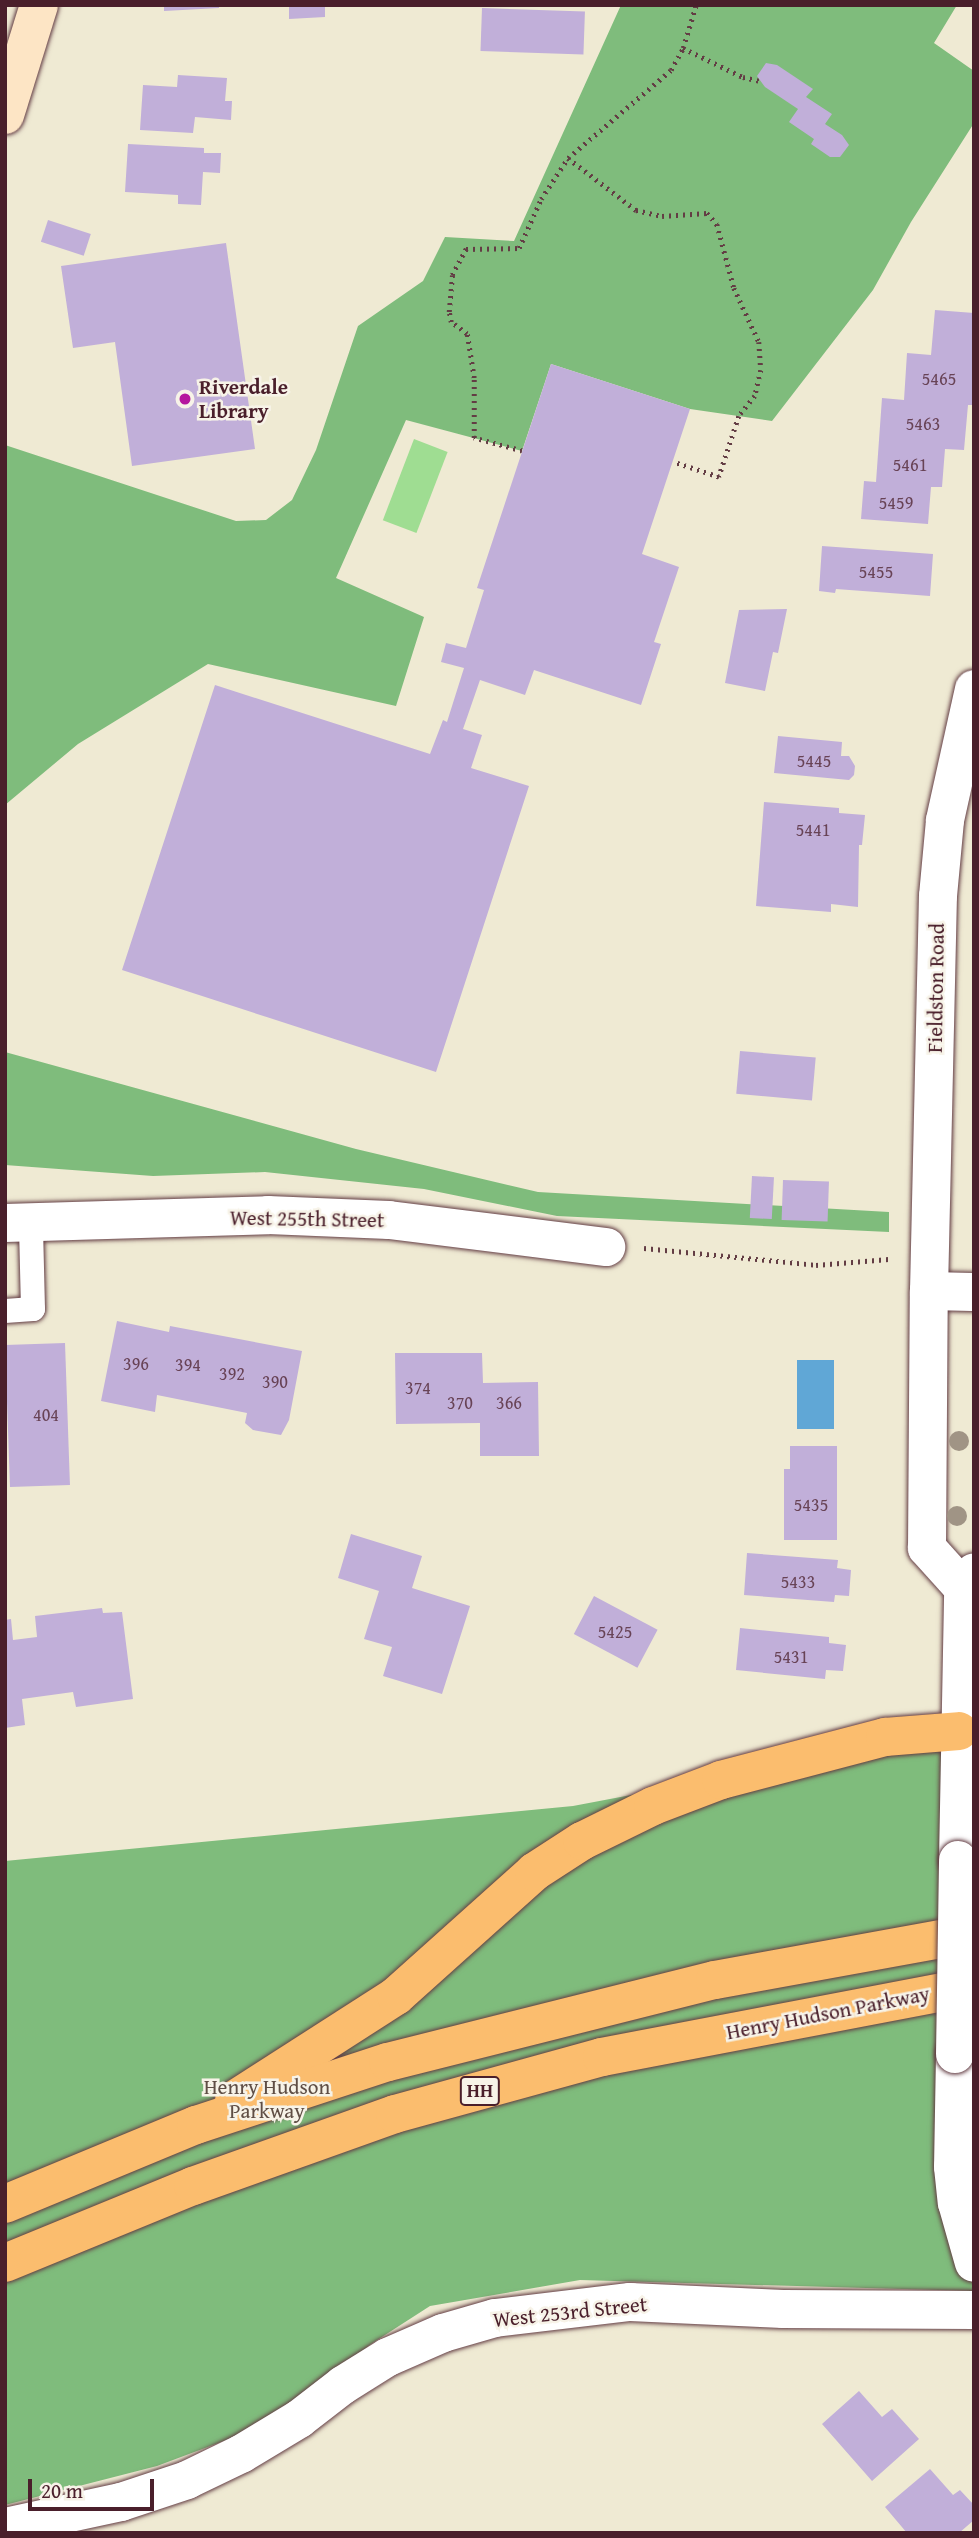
<!DOCTYPE html>
<html>
<head>
<meta charset="utf-8">
<style>
	body { margin:0 }
	#map { position:relative; width:979px; height:2538px; overflow:hidden; background:#efead3; font-family:"Gentium Book Plus",serif }
	div>[style] { position:absolute }
	[style*='--x'] { left:calc(var(--x)*1px); top:calc(var(--y)*1px); width:calc(var(--w)*1px); rotate:calc(var(--a)*1deg) }
	.green>* { inset:0; background:#9fdd92; transform-origin:0 0 }
	.forest>* { inset:0; background:#7fbc7c }
	.water>* { inset:0; background:#60a7d6; transform-origin:0 0 }
	.building>* { inset:0; background:#c1afd9; transform-origin:0 0 }
	.path>* { height:4.5px; margin-top:-2.25px; transform-origin:0; background:repeating-linear-gradient(90deg,#633d44 0 2px,transparent 0 7px) }
	.roads { filter:drop-shadow(0 0 2px #633d44) drop-shadow(0 0 2px #633d44) }
	.lane>* { height:24px; margin:-12px; padding:0 12px; transform-origin:12px; border-radius:12px; background:#fff }
	.street>* { height:38px; margin:-19px; padding:0 19px; transform-origin:19px; border-radius:19px; background:#fff }
	.secondary>* { height:38px; margin:-19px; padding:0 19px; transform-origin:19px; border-radius:19px; background:#fde5c5 }
	.highway>* { height:38px; margin:-19px; padding:0 19px; transform-origin:19px; border-radius:19px; background:#fbbd6e }
	.bridges { filter:drop-shadow(0 0 2px #633d44) drop-shadow(0 0 2px #633d44) }
	.street-bridge>* { height:38px; margin:-19px; padding:0 19px; transform-origin:19px; border-radius:19px; background:#fff }
	.trees>* { width:20px; height:20px; margin:-10px; border-radius:50%; background:#a09485 }
	.dots>* { width:19px; height:19px; translate:-50% -50%; box-sizing:border-box; border:4px solid #f7f3e8; border-radius:50% }
	span { translate:-50% -50%; white-space:nowrap; text-align:center; line-height:1.15; -webkit-text-stroke:5px #f7f3e8; paint-order:stroke }
	.number-label { font-size:18px; color:#684356 }
	.number-label span { -webkit-text-stroke-width:0 }
	.shield-label span { padding:2px 5px; background:#f7f3e8; border:2px solid; border-radius:5px; -webkit-text-stroke-width:0 }
	.shield-label { font-size:19px; color:#4a1f2b; font-weight:700 }
	.poi-label { font-size:21px; color:#4a1f2b; font-weight:700 }
	.left { translate:0 -50%; text-align:left }
	.street-label { font-size:21px; color:#4a1f2b }
	.park-label { font-size:21px; color:#5f4e45 }
	.frame { position:absolute; inset:0; border:7px solid #4a1f2b; pointer-events:none }
	.scale { position:absolute; left:28px; top:2479px; width:126px; height:32px; box-sizing:border-box; border:4px solid #4a1f2b; border-top:0; padding-left:9px; font-size:21px; line-height:24px; white-space:nowrap; color:#4a1f2b; -webkit-text-stroke:5px #f7f3e8; paint-order:stroke }
</style>
</head>
<body>
<div id="map">
	<div class="green">
		<i style="left:414px;top:439px;width:36px;height:87px;rotate:21deg"></i>
	</div>
	<div class="forest">
		<i style="clip-path:polygon(621px 5px,957px 5px,934px 43px,974px 71px,974px 123px,911px 222px,873px 290px,772px 421px,690px 409px,551px 364px,522px 451px,406px 420px,336px 578px,424px 617px,396px 706px,208px 664px,78px 744px,5px 805px,5px 445px,236px 521px,266px 520px,292px 500px,316px 450px,358px 326px,423px 281px,445px 237px,514px 241px)"></i>
		<i style="clip-path:polygon(5px 1052px,356px 1149px,538px 1192px,889px 1212px,889px 1232px,557px 1216px,424px 1189px,265px 1172px,153px 1176px,5px 1165px)"></i>
		<i style="clip-path:polygon(974px 1730px,974px 2291px,580px 2280px,430px 2306px,371px 2344px,300px 2401px,237px 2436px,157px 2466px,5px 2505px,5px 1861px,573px 1806px)"></i>
	</div>
	<div class="water">
		<i style="left:797px;top:1360px;width:37px;height:69px"></i>
	</div>
	<div class="building">
		<i style="clip-path:polygon(164px 5px,219px 5px,219px 8px,164px 11px)"></i>
		<i style="clip-path:polygon(289px 5px,325px 5px,325px 17px,289px 19px)"></i>
		<i style="left:482px;top:8px;width:103px;height:43px;rotate:2deg"></i>
		<i style="clip-path:polygon(766px 63px,777px 65px,813px 89px,806px 97px,832px 114px,825px 124px,842px 135px,849px 145px,840px 157px,830px 157px,811px 144px,814px 139px,789px 122px,798px 109px,765px 87px,757px 76px)"></i>
		<i style="clip-path:polygon(178px 75px,227px 78px,225px 101px,232px 101px,231px 120px,195px 117px,193px 133px,140px 130px,143px 85px,177px 87px)"></i>
		<i style="clip-path:polygon(128px 144px,204px 148px,204px 153px,221px 153px,220px 173px,203px 172px,201px 205px,178px 204px,178px 195px,125px 192px)"></i>
		<i style="left:48px;top:220px;width:45px;height:23px;rotate:18deg"></i>
		<i style="clip-path:polygon(226px 243px,255px 449px,132px 466px,115px 342px,73px 348px,61px 266px)"></i>
		<i style="clip-path:polygon(935px 310px,974px 313px,974px 405px,968px 405px,964px 450px,945px 449px,942px 487px,931px 487px,928px 524px,861px 519px,864px 481px,876px 482px,882px 398px,904px 400px,907px 353px,931px 355px)"></i>
		<i style="clip-path:polygon(551px 364px,690px 409px,642px 554px,679px 567px,654px 642px,661px 644px,641px 705px,534px 670px,525px 695px,480px 680px,463px 729px,482px 735px,471px 768px,529px 786px,436px 1072px,122px 970px,215px 685px,430px 754px,443px 720px,447px 722px,464px 668px,441px 662px,446px 643px,466px 648px,484px 590px,477px 588px)"></i>
		<i style="clip-path:polygon(822px 546px,933px 554px,930px 596px,836px 589px,835px 593px,819px 591px)"></i>
		<i style="clip-path:polygon(787px 609px,778px 653px,773px 652px,765px 691px,725px 683px,739px 610px)"></i>
		<i style="clip-path:polygon(778px 736px,842px 742px,841px 756px,849px 756px,855px 766px,854px 775px,849px 780px,774px 773px)"></i>
		<i style="clip-path:polygon(764px 802px,839px 808px,839px 813px,865px 815px,862px 845px,859px 845px,858px 907px,831px 904px,831px 912px,756px 906px)"></i>
		<i style="left:740px;top:1051px;width:76px;height:43px;rotate:5deg"></i>
		<i style="left:752px;top:1176px;width:22px;height:42px;rotate:3deg"></i>
		<i style="left:783px;top:1180px;width:46px;height:40px;rotate:2deg"></i>
		<i style="clip-path:polygon(117px 1321px,169px 1332px,170px 1326px,302px 1351px,289px 1420px,281px 1435px,253px 1430px,245px 1423px,247px 1413px,157px 1395px,155px 1412px,101px 1401px)"></i>
		<i style="left:65px;top:1343px;width:142px;height:60px;rotate:88deg"></i>
		<i style="clip-path:polygon(395px 1353px,482px 1353px,483px 1383px,538px 1382px,539px 1456px,480px 1456px,480px 1423px,396px 1424px)"></i>
		<i style="clip-path:polygon(790px 1446px,837px 1446px,837px 1540px,784px 1540px,784px 1469px,790px 1469px)"></i>
		<i style="clip-path:polygon(351px 1534px,422px 1556px,412px 1588px,470px 1606px,442px 1694px,383px 1676px,392px 1647px,364px 1639px,379px 1591px,338px 1578px)"></i>
		<i style="clip-path:polygon(747px 1553px,838px 1560px,837px 1568px,851px 1570px,849px 1596px,835px 1595px,834px 1602px,744px 1595px)"></i>
		<i style="left:594px;top:1596px;width:72px;height:43px;rotate:28deg"></i>
		<i style="clip-path:polygon(102px 1608px,103px 1613px,122px 1612px,133px 1699px,76px 1707px,73px 1692px,22px 1699px,25px 1725px,5px 1728px,5px 1620px,11px 1619px,13px 1640px,37px 1637px,35px 1616px)"></i>
		<i style="clip-path:polygon(740px 1628px,829px 1637px,829px 1643px,846px 1645px,843px 1671px,826px 1670px,825px 1679px,736px 1670px)"></i>
		<i style="clip-path:polygon(859px 2391px,882px 2417px,892px 2409px,919px 2439px,872px 2481px,822px 2424px)"></i>
		<i style="clip-path:polygon(930px 2469px,953px 2495px,960px 2490px,974px 2505px,974px 2520px,959px 2533px,907px 2533px,885px 2507px)"></i>
	</div>
	<div class="path">
		<i style="--x:683;--y:48;--w:67;--a:25.8"></i>
		<i style="--x:743;--y:77;--w:17;--a:13"></i>
		<i style="--x:568;--y:158;--w:86;--a:37.4"></i>
		<i style="--x:636;--y:210;--w:27;--a:13"></i>
		<i style="--x:662;--y:216;--w:45;--a:-3.8"></i>
		<i style="--x:707;--y:213;--w:15;--a:48"></i>
		<i style="--x:717;--y:224;--w:66;--a:75.1"></i>
		<i style="--x:734;--y:288;--w:60;--a:65.2"></i>
		<i style="--x:759;--y:342;--w:28;--a:86"></i>
		<i style="--x:761;--y:370;--w:27;--a:103"></i>
		<i style="--x:755;--y:396;--w:26;--a:129"></i>
		<i style="--x:739;--y:416;--w:64;--a:108.2"></i>
		<i style="--x:719;--y:477;--w:48;--a:-161.9"></i>
		<i style="--x:522;--y:451;--w:50;--a:-164.8"></i>
		<i style="--x:474;--y:438;--w:60;--a:-90"></i>
		<i style="--x:474;--y:378;--w:45;--a:-99"></i>
		<i style="--x:467;--y:334;--w:20;--a:-143"></i>
		<i style="--x:451;--y:322;--w:10;--a:-101"></i>
		<i style="--x:449;--y:312;--w:37;--a:-85"></i>
		<i style="--x:452;--y:275;--w:30;--a:-62"></i>
		<i style="--x:466;--y:249;--w:53;--a:-1.1"></i>
		<i style="--x:519;--y:248;--w:54;--a:-65.8"></i>
		<i style="--x:541;--y:199;--w:49;--a:-56.6"></i>
		<i style="--x:568;--y:158;--w:135;--a:-40.5"></i>
		<i style="--x:671;--y:70;--w:25;--a:-61"></i>
		<i style="--x:683;--y:48;--w:45;--a:-73.2"></i>
		<i style="--x:644;--y:1248;--w:173;--a:5.6"></i>
		<i style="--x:816;--y:1265;--w:73;--a:-4.7"></i>
	</div>
	<div class="roads">
		<div class="lane">
			<i style="--x:5;--y:1311;--w:28;--a:-4"></i>
			<i style="--x:33;--y:1309;--w:84;--a:-91.4"></i>
		</div>
		<div class="street">
			<i style="--x:5;--y:1223;--w:263;--a:-1.7"></i>
			<i style="--x:268;--y:1215;--w:121;--a:2.4"></i>
			<i style="--x:389;--y:1220;--w:219;--a:7.1"></i>
			<i style="--x:929;--y:1291;--w:45;--a:1.3"></i>
			<i style="--x:963;--y:1588;--w:54;--a:-132"></i>
			<i style="--x:927;--y:1548;--w:257;--a:-89.6"></i>
			<i style="--x:929;--y:1291;--w:395;--a:-88.7"></i>
			<i style="--x:938;--y:896;--w:76;--a:-84.7"></i>
			<i style="--x:945;--y:820;--w:134;--a:-77.5"></i>
			<i style="--x:958;--y:1860;--w:272;--a:-88.9"></i>
			<i style="--x:963;--y:1588;--w:19;--a:-55"></i>
			<i style="--x:955;--y:2054;--w:113;--a:91"></i>
			<i style="--x:953;--y:2167;--w:36;--a:84"></i>
			<i style="--x:957;--y:2203;--w:62;--a:74.2"></i>
			<i style="--x:5;--y:2527;--w:119;--a:-12.2"></i>
			<i style="--x:121;--y:2502;--w:70;--a:-18.4"></i>
			<i style="--x:187;--y:2480;--w:60;--a:-25.7"></i>
			<i style="--x:241;--y:2454;--w:68;--a:-31.1"></i>
			<i style="--x:299;--y:2419;--w:56;--a:-37.7"></i>
			<i style="--x:343;--y:2385;--w:53;--a:-31.9"></i>
			<i style="--x:388;--y:2357;--w:60;--a:-23.6"></i>
			<i style="--x:443;--y:2333;--w:54;--a:-16.1"></i>
			<i style="--x:495;--y:2318;--w:136;--a:-6.8"></i>
			<i style="--x:630;--y:2302;--w:153;--a:2.6"></i>
			<i style="--x:783;--y:2309;--w:191;--a:0.3"></i>
		</div>
		<div class="secondary">
			<i style="--x:5;--y:115;--w:115;--a:-72.8"></i>
		</div>
		<div class="highway">
			<i style="--x:234;--y:2100;--w:193;--a:-32.7"></i>
			<i style="--x:396;--y:1996;--w:186;--a:-41.9"></i>
			<i style="--x:534;--y:1872;--w:57;--a:-32.9"></i>
			<i style="--x:582;--y:1841;--w:79;--a:-26.2"></i>
			<i style="--x:653;--y:1806;--w:73;--a:-20.9"></i>
			<i style="--x:721;--y:1780;--w:170;--a:-14.7"></i>
			<i style="--x:885;--y:1737;--w:74;--a:-4.6"></i>
			<i style="--x:5;--y:2204;--w:207;--a:-22.5"></i>
			<i style="--x:196;--y:2125;--w:202;--a:-18.2"></i>
			<i style="--x:388;--y:2062;--w:337;--a:-14.1"></i>
			<i style="--x:715;--y:1980;--w:263;--a:-10.3"></i>
			<i style="--x:5;--y:2263;--w:203;--a:-22.3"></i>
			<i style="--x:193;--y:2186;--w:214;--a:-19.6"></i>
			<i style="--x:395;--y:2114;--w:215;--a:-15.4"></i>
			<i style="--x:602;--y:2057;--w:379;--a:-10.8"></i>
		</div>
	</div>
	<div class="bridges">
		<div class="street-bridge">
			<i style="--x:955;--y:2054;--w:194;--a:-89.1"></i>
		</div>
	</div>
	<div class="trees">
		<i style="left:959px;top:1441px"></i>
		<i style="left:957px;top:1516px"></i>
	</div>
	<div class="dots">
		<i style="left:185px;top:399px;background:#b5179e"></i>
	</div>
	<div class="number-label">
		<span style="left:939px;top:379px">5465</span>
		<span style="left:923px;top:424px">5463</span>
		<span style="left:910px;top:465px">5461</span>
		<span style="left:896px;top:503px">5459</span>
		<span style="left:876px;top:572px">5455</span>
		<span style="left:814px;top:761px">5445</span>
		<span style="left:813px;top:830px">5441</span>
		<span style="left:136px;top:1364px">396</span>
		<span style="left:188px;top:1365px">394</span>
		<span style="left:232px;top:1374px">392</span>
		<span style="left:275px;top:1382px">390</span>
		<span style="left:418px;top:1388px">374</span>
		<span style="left:460px;top:1403px">370</span>
		<span style="left:509px;top:1403px">366</span>
		<span style="left:46px;top:1415px">404</span>
		<span style="left:811px;top:1505px">5435</span>
		<span style="left:798px;top:1582px">5433</span>
		<span style="left:615px;top:1632px">5425</span>
		<span style="left:791px;top:1657px">5431</span>
	</div>
	<div class="shield-label">
		<span style="left:480px;top:2091px">HH</span>
	</div>
	<div class="poi-label">
		<span class="left" style="left:199px;top:399px">Riverdale<br>Library</span>
	</div>
	<div class="street-label">
		<span style="left:936px;top:988px;rotate:-89deg">Fieldston Road</span>
		<span style="left:307px;top:1219px;rotate:1deg">West 255th Street</span>
		<span style="left:828px;top:2013px;rotate:-11deg">Henry Hudson Parkway</span>
		<span style="left:570px;top:2312px;rotate:-6deg">West 253rd Street</span>
	</div>
	<div class="park-label">
		<span style="left:267px;top:2099px">Henry Hudson<br>Parkway</span>
	</div>
	<div class="frame"></div>
	<div class="scale">20 m</div>
</div>
</body>
</html>
